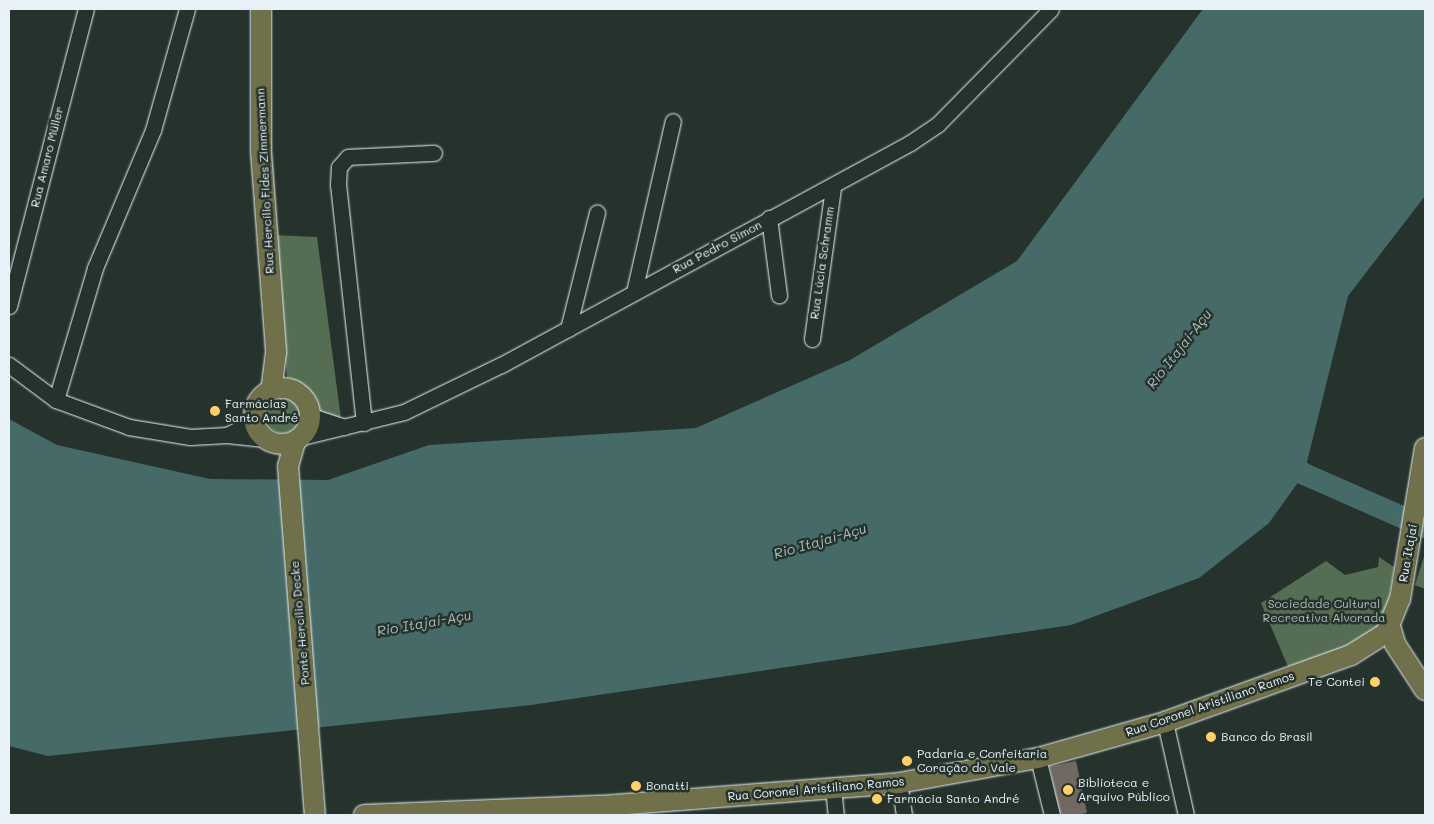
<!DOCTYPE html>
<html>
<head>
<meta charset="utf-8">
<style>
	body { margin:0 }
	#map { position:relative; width:1434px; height:824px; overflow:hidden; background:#26332d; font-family:Mali,sans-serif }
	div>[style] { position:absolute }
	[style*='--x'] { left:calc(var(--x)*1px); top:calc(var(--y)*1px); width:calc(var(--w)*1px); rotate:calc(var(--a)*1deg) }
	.green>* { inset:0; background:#556d52 }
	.round { border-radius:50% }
	.water>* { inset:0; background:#456a68 }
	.river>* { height:22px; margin:-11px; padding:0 11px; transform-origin:11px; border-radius:11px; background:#456a68 }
	.building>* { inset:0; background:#706861; transform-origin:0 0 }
	.roads { filter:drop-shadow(0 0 1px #e8f1f8) drop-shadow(0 0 1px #e8f1f8) }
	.minor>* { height:15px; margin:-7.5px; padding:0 7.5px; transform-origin:7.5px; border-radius:7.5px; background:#26332d }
	.major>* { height:20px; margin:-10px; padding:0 10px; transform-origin:10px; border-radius:10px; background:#70704a }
	.major>.ring { margin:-10px; padding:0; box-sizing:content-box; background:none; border:20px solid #70704a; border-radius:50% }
	.dots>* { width:14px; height:14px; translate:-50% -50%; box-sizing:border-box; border:2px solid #26332d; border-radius:50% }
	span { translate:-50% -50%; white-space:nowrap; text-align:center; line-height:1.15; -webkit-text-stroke:5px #26332d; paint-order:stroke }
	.street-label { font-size:12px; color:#e8f1f8 }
	.poi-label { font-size:12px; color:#e8f1f8 }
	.left { translate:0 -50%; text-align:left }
	.right { translate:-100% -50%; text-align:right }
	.park-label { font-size:12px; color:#adbcb6 }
	.water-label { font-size:14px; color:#a7bbbe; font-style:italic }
	.frame { position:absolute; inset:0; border:10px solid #e8f1f8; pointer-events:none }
</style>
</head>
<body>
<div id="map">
	<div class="green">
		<i style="clip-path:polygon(272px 235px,317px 237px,341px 419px,317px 418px,303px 387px,287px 377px)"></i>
		<i class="round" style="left:266px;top:399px;width:34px;height:34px"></i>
		<i style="clip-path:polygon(1425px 553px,1425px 589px,1415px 585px)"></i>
		<i style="clip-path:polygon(1379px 557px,1394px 567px,1389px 600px,1377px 631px,1345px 648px,1289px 669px,1261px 603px,1326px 561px,1345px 575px,1378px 567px)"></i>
	</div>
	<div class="water">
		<i style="clip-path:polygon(1203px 9px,1425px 9px,1425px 196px,1348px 296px,1304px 474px,1269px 523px,1199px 578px,1071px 625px,531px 705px,48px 756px,9px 746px,9px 419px,57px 445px,210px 479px,328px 480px,429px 445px,696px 428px,850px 360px,1017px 261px)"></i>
	</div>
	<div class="river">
		<i style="--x:1281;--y:457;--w:29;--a:36"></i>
		<i style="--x:1304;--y:474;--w:132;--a:23.7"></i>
	</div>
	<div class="building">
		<i style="left:1076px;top:761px;width:53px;height:27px;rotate:78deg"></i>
	</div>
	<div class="roads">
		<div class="minor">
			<i style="--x:769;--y:218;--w:78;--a:82.6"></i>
			<i style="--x:634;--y:292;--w:175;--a:-77.2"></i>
			<i style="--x:9;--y:306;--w:307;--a:-75.5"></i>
			<i style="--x:568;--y:329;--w:120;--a:-76"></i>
			<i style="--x:812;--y:339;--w:153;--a:-82.1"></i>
			<i style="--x:9;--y:365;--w:59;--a:36.7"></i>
			<i style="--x:56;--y:400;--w:78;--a:20.3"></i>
			<i style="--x:129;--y:427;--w:62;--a:9.3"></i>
			<i style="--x:190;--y:437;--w:37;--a:-3"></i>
			<i style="--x:227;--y:435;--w:38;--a:6"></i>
			<i style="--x:56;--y:400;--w:138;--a:-73.5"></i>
			<i style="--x:95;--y:268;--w:150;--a:-67.2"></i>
			<i style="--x:153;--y:130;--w:126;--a:-74.3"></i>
			<i style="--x:311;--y:416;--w:35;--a:18"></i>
			<i style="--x:364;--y:423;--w:239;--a:-96.2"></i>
			<i style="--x:338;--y:185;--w:18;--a:-87"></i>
			<i style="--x:339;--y:167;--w:13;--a:-48"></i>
			<i style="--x:348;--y:157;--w:86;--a:-2.7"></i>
			<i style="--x:227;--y:435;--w:31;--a:-27"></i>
			<i style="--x:302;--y:437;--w:105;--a:-13.8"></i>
			<i style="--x:404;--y:412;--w:108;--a:-25.9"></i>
			<i style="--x:501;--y:365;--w:465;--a:-28.5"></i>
			<i style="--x:910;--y:143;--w:34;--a:-34"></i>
			<i style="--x:938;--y:124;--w:161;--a:-45.5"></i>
			<i style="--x:1165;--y:722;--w:95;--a:77.3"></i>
			<i style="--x:1038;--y:758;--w:59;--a:76.2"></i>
			<i style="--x:899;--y:783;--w:32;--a:81"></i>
			<i style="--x:833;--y:788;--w:27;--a:84"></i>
		</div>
		<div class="major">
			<i style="--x:261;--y:9;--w:142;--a:90"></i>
			<i style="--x:261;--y:151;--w:202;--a:85.7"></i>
			<i style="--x:276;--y:352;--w:38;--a:97"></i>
			<i class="ring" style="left:254px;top:388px;width:36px;height:36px"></i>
			<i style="--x:295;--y:442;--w:25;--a:106"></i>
			<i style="--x:288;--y:466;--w:350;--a:85.6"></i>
			<i style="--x:1390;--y:626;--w:19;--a:74"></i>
			<i style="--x:1395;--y:644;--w:55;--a:56.9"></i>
			<i style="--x:364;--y:815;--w:238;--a:-2.2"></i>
			<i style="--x:602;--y:806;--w:298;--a:-4.4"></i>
			<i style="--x:899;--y:783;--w:141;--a:-10.2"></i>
			<i style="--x:1038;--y:758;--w:132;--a:-15.8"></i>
			<i style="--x:1165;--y:722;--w:198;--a:-19.8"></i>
			<i style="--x:1351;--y:655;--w:41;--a:-32.2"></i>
			<i style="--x:1386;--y:633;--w:37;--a:-68"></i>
			<i style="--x:1400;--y:599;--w:153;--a:-80.6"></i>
		</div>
	</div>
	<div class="dots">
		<i style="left:215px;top:411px;background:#ffd166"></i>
		<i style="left:1375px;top:682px;background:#ffd166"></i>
		<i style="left:1211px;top:737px;background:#ffd166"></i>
		<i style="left:907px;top:761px;background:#ffd166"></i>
		<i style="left:636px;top:786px;background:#ffd166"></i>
		<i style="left:1068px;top:790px;background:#ffd166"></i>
		<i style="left:877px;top:799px;background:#ffd166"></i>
	</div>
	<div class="street-label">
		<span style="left:47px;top:157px;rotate:-76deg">Rua Amaro Müller</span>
		<span style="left:265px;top:181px;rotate:-93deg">Rua Hercílio Fides Zimmermann</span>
		<span style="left:717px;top:247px;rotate:-28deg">Rua Pedro Simon</span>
		<span style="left:822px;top:263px;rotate:-82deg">Rua Lúcia Schramm</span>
		<span style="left:1408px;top:553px;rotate:-80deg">Rua Itajaí</span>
		<span style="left:300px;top:623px;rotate:-95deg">Ponte Hercílio Decke</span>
		<span style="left:1210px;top:704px;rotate:-19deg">Rua Coronel Aristiliano Ramos</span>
		<span style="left:816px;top:789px;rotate:-5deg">Rua Coronel Aristiliano Ramos</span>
	</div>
	<div class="poi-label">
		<span class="left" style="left:225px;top:411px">Farmácias<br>Santo André</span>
		<span class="right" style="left:1365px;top:682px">Te Contei</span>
		<span class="left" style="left:1221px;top:737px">Banco do Brasil</span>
		<span class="left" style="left:917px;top:761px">Padaria e Confeitaria<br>Coração do Vale</span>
		<span class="left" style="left:1078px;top:790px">Biblioteca e<br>Arquivo Público</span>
		<span class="left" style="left:646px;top:786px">Bonatti</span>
		<span class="left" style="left:887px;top:799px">Farmácia Santo André</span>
	</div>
	<div class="park-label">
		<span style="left:1324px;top:611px">Sociedade Cultural<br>Recreativa Alvorada</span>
	</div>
	<div class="water-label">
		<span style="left:1179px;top:349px;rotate:-52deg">Rio Itajaí-Açu</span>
		<span style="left:820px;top:541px;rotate:-16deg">Rio Itajaí-Açu</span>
		<span style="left:424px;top:623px;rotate:-10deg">Rio Itajaí-Açu</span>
	</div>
	<div class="frame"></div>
</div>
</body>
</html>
